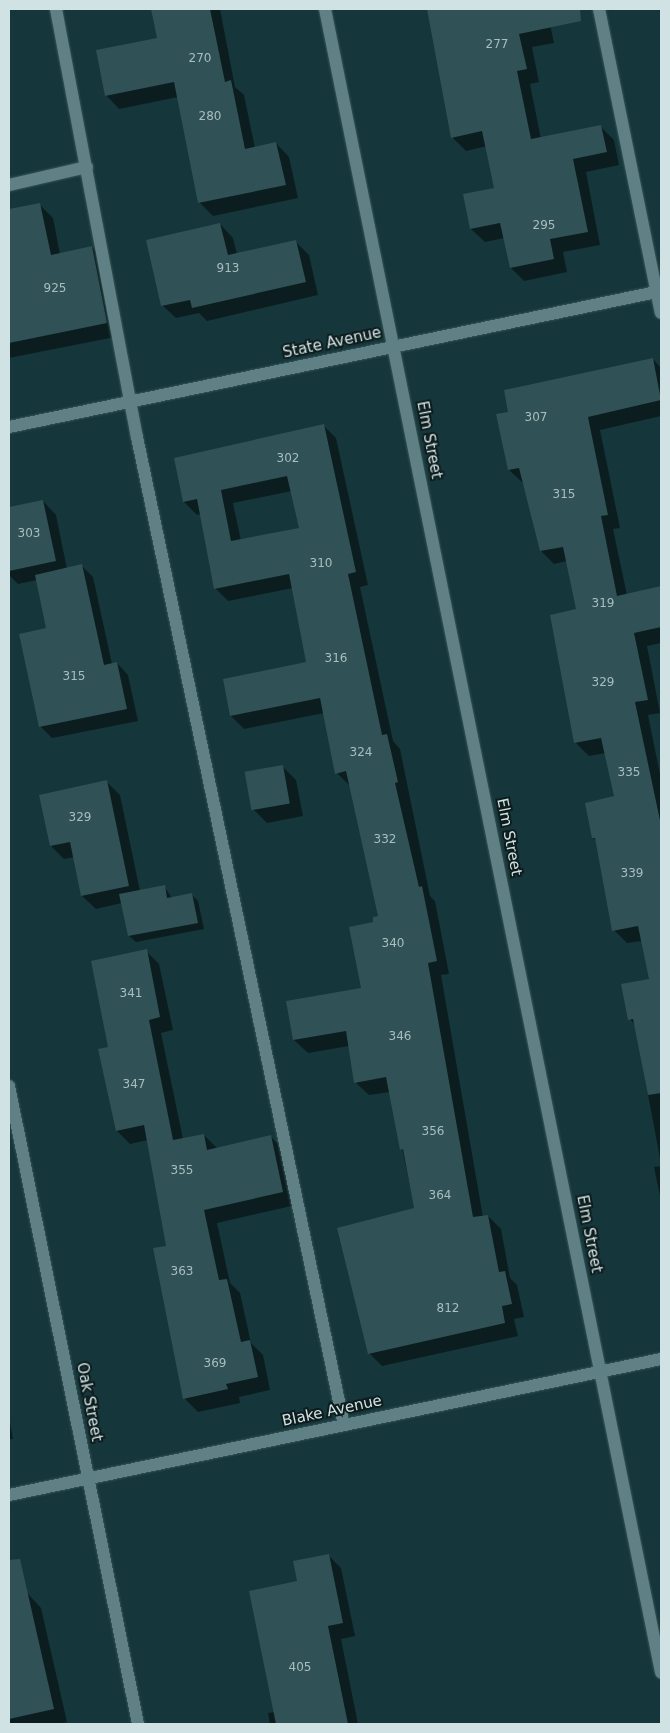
<!DOCTYPE html>
<html>
<head>
<meta charset="utf-8">
<style>
	body { margin:0 }
	#map { position:relative; width:670px; height:1733px; overflow:hidden; background:#15373b; font-family:"DejaVu Sans",sans-serif }
	div>[style] { position:absolute }
	[style*='--x'] { left:calc(var(--x)*1px); top:calc(var(--y)*1px); width:calc(var(--w)*1px); rotate:calc(var(--a)*1deg) }
	.shadow>* { inset:0; background:#0007 }
	.building>* { inset:0; background:#305155; transform-origin:0 0 }
	.roads { filter:drop-shadow(0 0 1px #3a5558) drop-shadow(0 0 1px #3a5558) }
	.lane>* { height:12px; margin:-6px; padding:0 6px; transform-origin:6px; border-radius:6px; background:#5f8185 }
	.street>* { height:12px; margin:-6px; padding:0 6px; transform-origin:6px; border-radius:6px; background:#5f8185 }
	span { translate:-50% -50%; white-space:nowrap; text-align:center; line-height:1.15; -webkit-text-stroke:4px #0e1c1d; paint-order:stroke }
	.number-label { font-size:12px; color:#a8bec0 }
	.number-label span { -webkit-text-stroke-width:0 }
	.street-label { font-size:15px; color:#d0e2e4 }
	.frame { position:absolute; inset:0; border:10px solid #d0e2e4; pointer-events:none }
</style>
</head>
<body>
<div id="map">
	<div class="shadow">
		<i style="clip-path:polygon(152px 9px,220px 9px,235px 87px,244px 95px,255px 148px,276px 143px,289px 157px,298px 198px,213px 216px,199px 202px,178px 97px,119px 109px,106px 95px,158px 39px)"></i>
		<i style="clip-path:polygon(438px 9px,547px 9px,554px 43px,532px 47px,539px 82px,530px 84px,541px 139px,600px 126px,614px 140px,619px 165px,586px 172px,600px 245px,563px 252px,567px 272px,524px 281px,511px 268px,504px 238px,485px 242px,471px 229px,464px 195px,495px 189px,487px 146px,466px 151px,452px 137px,428px 11px)"></i>
		<i style="clip-path:polygon(40px 205px,53px 218px,60px 254px,92px 247px,105px 261px,120px 336px,9px 358px,9px 211px)"></i>
		<i style="clip-path:polygon(220px 224px,233px 238px,237px 254px,295px 241px,309px 255px,318px 295px,207px 321px,199px 313px,176px 318px,162px 305px)"></i>
		<i style="clip-path:polygon(653px 359px,661px 368px,661px 416px,600px 430px,620px 528px,613px 529px,627px 595px,661px 588px,661px 643px,647px 646px,660px 713px,648px 715px,661px 779px,661px 1164px,635px 1025px,630px 1019px,650px 980px,642px 941px,627px 943px,614px 930px,597px 841px,593px 838px,615px 797px,606px 753px,589px 756px,576px 743px,551px 616px,577px 610px,567px 561px,554px 564px,541px 551px,523px 483px,509px 470px,510px 413px)"></i>
		<i style="clip-path:polygon(evenodd,323px 425px,336px 438px,368px 585px,360px 587px,393px 741px,400px 749px,430px 896px,435px 901px,449px 974px,441px 975px,483px 1217px,488px 1216px,501px 1229px,510px 1278px,517px 1285px,524px 1317px,514px 1319px,518px 1336px,382px 1366px,369px 1353px,415px 1209px,390px 1092px,369px 1095px,355px 1082px,349px 1046px,308px 1053px,294px 1040px,288px 1002px,362px 989px,380px 916px,350px 786px,337px 773px,324px 713px,244px 729px,231px 716px,224px 680px,307px 663px,293px 588px,228px 601px,215px 588px,201px 514px,197px 515px,184px 502px,323px 425px,292px 491px,300px 529px,241px 541px,233px 503px,292px 491px)"></i>
		<i style="clip-path:polygon(43px 501px,56px 515px,67px 569px,82px 566px,93px 577px,112px 664px,117px 663px,128px 675px,138px 721px,52px 738px,40px 726px,48px 629px,37px 580px,18px 584px,9px 575px,9px 509px)"></i>
		<i style="clip-path:polygon(283px 767px,296px 780px,303px 816px,267px 823px,254px 810px)"></i>
		<i style="clip-path:polygon(107px 782px,120px 795px,140px 891px,164px 886px,172px 898px,192px 895px,198px 901px,204px 929px,136px 942px,129px 936px,122px 903px,96px 909px,82px 896px,74px 857px,64px 859px,51px 846px)"></i>
		<i style="clip-path:polygon(146px 951px,159px 964px,173px 1030px,161px 1033px,183px 1139px,204px 1135px,218px 1149px,271px 1137px,284px 1150px,296px 1205px,217px 1223px,230px 1283px,240px 1293px,251px 1343px,263px 1355px,270px 1390px,239px 1397px,240px 1403px,198px 1412px,184px 1398px,168px 1247px,148px 1140px,130px 1144px,117px 1131px,110px 1048px)"></i>
		<i style="clip-path:polygon(661px 1166px,661px 1201px,654px 1167px)"></i>
		<i style="clip-path:polygon(9px 1417px,13px 1439px,9px 1439px)"></i>
		<i style="clip-path:polygon(328px 1555px,341px 1568px,355px 1636px,341px 1639px,358px 1724px,270px 1724px,268px 1713px,275px 1712px,298px 1582px)"></i>
		<i style="clip-path:polygon(28px 1594px,41px 1608px,67px 1722px,60px 1724px,9px 1724px,9px 1599px)"></i>
	</div>
	<div class="building">
		<i style="clip-path:polygon(151px 9px,210px 9px,225px 82px,231px 80px,245px 149px,276px 142px,286px 185px,198px 203px,174px 82px,105px 96px,96px 50px,157px 38px)"></i>
		<i style="clip-path:polygon(427px 9px,580px 9px,581px 21px,519px 34px,527px 69px,517px 71px,531px 139px,601px 125px,607px 152px,573px 159px,588px 232px,550px 239px,554px 259px,510px 268px,500px 223px,470px 229px,463px 194px,494px 188px,482px 131px,451px 138px)"></i>
		<i style="clip-path:polygon(40px 203px,51px 255px,92px 246px,107px 323px,9px 343px,9px 209px)"></i>
		<i style="clip-path:polygon(220px 223px,228px 255px,296px 240px,306px 282px,192px 308px,190px 300px,161px 306px,146px 240px)"></i>
		<i style="clip-path:polygon(653px 358px,661px 400px,588px 417px,608px 515px,601px 516px,617px 596px,661px 586px,661px 627px,634px 633px,648px 700px,635px 702px,661px 825px,661px 1093px,648px 1095px,633px 1019px,628px 1020px,621px 984px,649px 979px,638px 926px,612px 931px,595px 838px,592px 838px,585px 803px,614px 796px,601px 738px,574px 743px,550px 615px,576px 609px,563px 547px,540px 551px,519px 468px,508px 470px,496px 414px,508px 412px,504px 390px)"></i>
		<i style="clip-path:polygon(evenodd,324px 424px,356px 572px,348px 574px,382px 735px,387px 734px,398px 782px,395px 783px,419px 887px,422px 886px,437px 961px,428px 963px,473px 1217px,488px 1215px,499px 1272px,505px 1271px,512px 1304px,502px 1306px,505px 1323px,368px 1354px,337px 1228px,414px 1208px,403px 1149px,400px 1150px,386px 1077px,354px 1083px,346px 1031px,293px 1040px,286px 1001px,361px 988px,349px 927px,373px 922px,373px 917px,378px 916px,346px 771px,335px 774px,320px 698px,230px 716px,223px 679px,306px 662px,289px 574px,214px 589px,197px 499px,183px 502px,174px 458px,324px 424px,287px 476px,299px 528px,231px 541px,221px 490px,287px 476px)"></i>
		<i style="clip-path:polygon(43px 500px,56px 561px,9px 571px,9px 507px)"></i>
		<i style="clip-path:polygon(82px 564px,104px 665px,117px 662px,127px 709px,39px 727px,19px 634px,46px 628px,35px 575px)"></i>
		<i style="left:283px;top:765px;width:39px;height:39px;rotate:80deg"></i>
		<i style="clip-path:polygon(107px 780px,129px 886px,81px 896px,70px 842px,50px 846px,39px 795px)"></i>
		<i style="clip-path:polygon(165px 885px,167px 898px,192px 893px,198px 923px,128px 936px,119px 894px)"></i>
		<i style="clip-path:polygon(147px 949px,160px 1017px,149px 1020px,173px 1140px,204px 1134px,207px 1150px,271px 1135px,283px 1192px,204px 1210px,219px 1280px,227px 1279px,241px 1342px,250px 1340px,258px 1377px,226px 1384px,228px 1389px,183px 1399px,153px 1248px,166px 1246px,144px 1125px,116px 1131px,98px 1049px,108px 1047px,91px 961px)"></i>
		<i style="clip-path:polygon(329px 1554px,343px 1623px,328px 1626px,348px 1724px,276px 1724px,249px 1591px,297px 1581px,293px 1561px)"></i>
		<i style="clip-path:polygon(20px 1559px,54px 1709px,9px 1719px,9px 1560px)"></i>
	</div>
	<div class="roads">
		<div class="lane">
			<i style="--x:56;--y:9;--w:436;--a:79.3"></i>
			<i style="--x:137;--y:437;--w:1009;--a:78.17"></i>
			<i style="--x:599;--y:9;--w:310;--a:78.5"></i>
			<i style="--x:9;--y:185;--w:80;--a:-13"></i>
		</div>
		<div class="street">
			<i style="--x:325;--y:9;--w:1697;--a:78.58"></i>
			<i style="--x:9;--y:427;--w:666;--a:-11.78"></i>
			<i style="--x:9;--y:1086;--w:651;--a:78.57"></i>
			<i style="--x:9;--y:1495;--w:666;--a:-11.78"></i>
		</div>
	</div>
	<div class="number-label">
		<span style="left:497px;top:45px">277</span>
		<span style="left:200px;top:59px">270</span>
		<span style="left:210px;top:117px">280</span>
		<span style="left:544px;top:226px">295</span>
		<span style="left:228px;top:269px">913</span>
		<span style="left:55px;top:289px">925</span>
		<span style="left:536px;top:418px">307</span>
		<span style="left:288px;top:459px">302</span>
		<span style="left:564px;top:495px">315</span>
		<span style="left:29px;top:534px">303</span>
		<span style="left:321px;top:564px">310</span>
		<span style="left:603px;top:604px">319</span>
		<span style="left:336px;top:659px">316</span>
		<span style="left:74px;top:677px">315</span>
		<span style="left:603px;top:683px">329</span>
		<span style="left:361px;top:753px">324</span>
		<span style="left:629px;top:773px">335</span>
		<span style="left:80px;top:818px">329</span>
		<span style="left:385px;top:840px">332</span>
		<span style="left:632px;top:874px">339</span>
		<span style="left:393px;top:944px">340</span>
		<span style="left:131px;top:994px">341</span>
		<span style="left:400px;top:1037px">346</span>
		<span style="left:134px;top:1085px">347</span>
		<span style="left:433px;top:1132px">356</span>
		<span style="left:182px;top:1171px">355</span>
		<span style="left:440px;top:1196px">364</span>
		<span style="left:182px;top:1272px">363</span>
		<span style="left:448px;top:1309px">812</span>
		<span style="left:215px;top:1364px">369</span>
		<span style="left:300px;top:1668px">405</span>
	</div>
	<div class="street-label">
		<span style="left:332px;top:343px;rotate:-12deg">State Avenue</span>
		<span style="left:429px;top:440px;rotate:79deg">Elm Street</span>
		<span style="left:509px;top:837px;rotate:79deg">Elm Street</span>
		<span style="left:589px;top:1234px;rotate:79deg">Elm Street</span>
		<span style="left:89px;top:1402px;rotate:79deg">Oak Street</span>
		<span style="left:332px;top:1411px;rotate:-12deg">Blake Avenue</span>
	</div>
	<div class="frame"></div>
</div>
</body>
</html>
